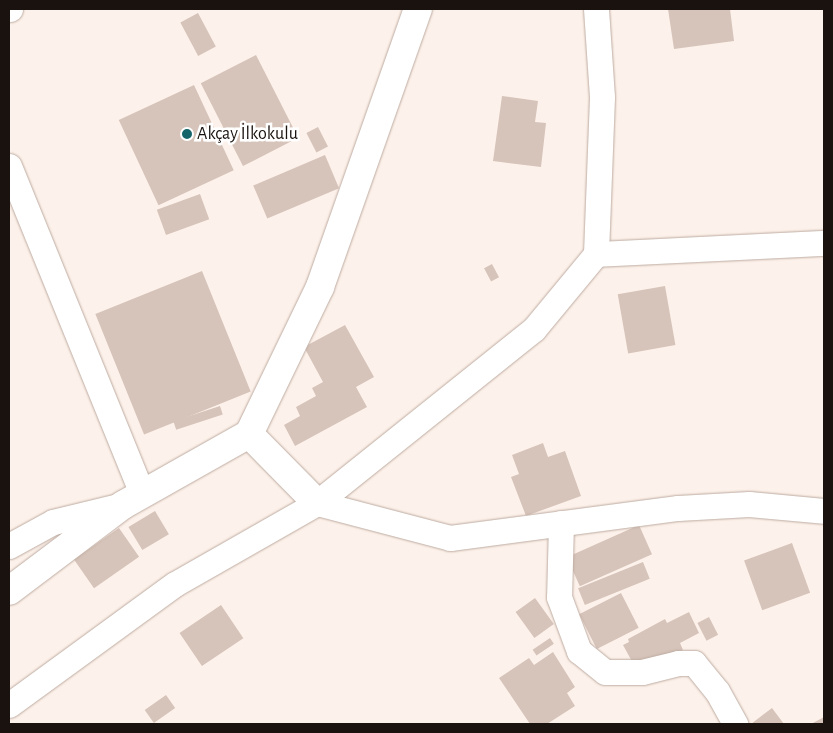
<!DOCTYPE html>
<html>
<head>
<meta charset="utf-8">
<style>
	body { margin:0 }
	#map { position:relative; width:833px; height:733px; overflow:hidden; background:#fdf2eb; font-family:"Alegreya Sans",sans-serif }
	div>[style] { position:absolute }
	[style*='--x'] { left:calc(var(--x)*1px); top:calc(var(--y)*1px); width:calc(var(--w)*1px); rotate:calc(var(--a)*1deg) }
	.building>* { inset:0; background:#d6c3b9; transform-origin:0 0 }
	.roads { filter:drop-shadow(0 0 1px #bdaba1) drop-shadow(0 0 1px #bdaba1) }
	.street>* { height:25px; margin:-12.5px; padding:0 12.5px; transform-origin:12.5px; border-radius:12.5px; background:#fff }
	.secondary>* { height:28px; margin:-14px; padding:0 14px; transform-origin:14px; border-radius:14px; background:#fff }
	.dots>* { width:14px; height:14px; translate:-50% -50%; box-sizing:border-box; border:2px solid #fff; border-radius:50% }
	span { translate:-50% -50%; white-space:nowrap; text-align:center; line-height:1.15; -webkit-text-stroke:5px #fff; paint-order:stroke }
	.poi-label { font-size:18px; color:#19120e }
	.left { translate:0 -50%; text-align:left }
	.frame { position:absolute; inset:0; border:10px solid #19120e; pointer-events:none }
</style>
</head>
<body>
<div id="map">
	<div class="building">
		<i style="clip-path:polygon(668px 9px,730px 9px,734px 41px,674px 49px)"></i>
		<i style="left:198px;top:13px;width:38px;height:20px;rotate:62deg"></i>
		<i style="left:256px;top:55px;width:93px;height:62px;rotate:63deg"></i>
		<i style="left:194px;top:85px;width:94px;height:83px;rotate:65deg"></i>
		<i style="clip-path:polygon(502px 96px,538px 101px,535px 122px,546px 123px,541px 167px,493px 161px)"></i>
		<i style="left:318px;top:127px;width:22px;height:13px;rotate:63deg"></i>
		<i style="left:325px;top:155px;width:36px;height:78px;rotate:67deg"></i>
		<i style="left:200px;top:194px;width:27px;height:46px;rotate:70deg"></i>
		<i style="left:492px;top:264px;width:15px;height:9px;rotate:62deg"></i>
		<i style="left:202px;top:271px;width:130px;height:115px;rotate:68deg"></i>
		<i style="left:665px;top:286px;width:60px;height:48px;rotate:80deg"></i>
		<i style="clip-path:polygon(345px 325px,374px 377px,356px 387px,367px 407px,295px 446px,284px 425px,300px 416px,296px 407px,316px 396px,312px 388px,323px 382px,304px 347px)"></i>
		<i style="left:220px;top:406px;width:9px;height:49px;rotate:72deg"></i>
		<i style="clip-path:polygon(543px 443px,548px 457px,565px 451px,581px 496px,526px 516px,511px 477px,519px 474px,512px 455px)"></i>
		<i style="left:155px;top:511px;width:27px;height:31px;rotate:59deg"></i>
		<i style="left:639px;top:525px;width:32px;height:79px;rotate:66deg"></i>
		<i style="left:119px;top:528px;width:35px;height:55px;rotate:55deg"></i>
		<i style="left:792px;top:543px;width:53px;height:51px;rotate:70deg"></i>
		<i style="left:643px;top:562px;width:18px;height:70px;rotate:68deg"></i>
		<i style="left:621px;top:593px;width:39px;height:47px;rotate:63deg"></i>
		<i style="left:535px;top:598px;width:32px;height:24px;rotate:54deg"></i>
		<i style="left:221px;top:605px;width:40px;height:50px;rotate:56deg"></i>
		<i style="clip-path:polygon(689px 612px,699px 633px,680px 643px,683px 650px,651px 666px,635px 667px,623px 645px,629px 642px,628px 639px,665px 619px,667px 623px)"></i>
		<i style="left:709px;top:617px;width:20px;height:13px;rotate:63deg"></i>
		<i style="left:550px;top:638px;width:7px;height:21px;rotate:56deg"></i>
		<i style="clip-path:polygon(553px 652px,575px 687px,567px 693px,575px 706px,547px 724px,530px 724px,499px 678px,529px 658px,534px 665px)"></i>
		<i style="left:166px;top:695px;width:16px;height:26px;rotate:55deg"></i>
		<i style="clip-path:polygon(772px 708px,784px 724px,751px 724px)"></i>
		<i style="clip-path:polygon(824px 717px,824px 724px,811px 724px)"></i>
	</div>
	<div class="roads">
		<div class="street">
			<i style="--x:9;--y:9;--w:1;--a:0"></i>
			<i style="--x:596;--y:9;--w:88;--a:86.1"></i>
			<i style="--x:602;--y:97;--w:157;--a:92.2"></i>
			<i style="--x:596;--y:254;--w:97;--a:129.6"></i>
			<i style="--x:534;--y:329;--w:278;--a:141.3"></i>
			<i style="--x:317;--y:503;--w:138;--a:14.7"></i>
			<i style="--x:450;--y:538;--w:230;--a:-7.5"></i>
			<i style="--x:678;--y:508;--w:71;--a:-3.2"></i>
			<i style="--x:749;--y:504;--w:75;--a:5.3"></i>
			<i style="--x:9;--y:166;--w:354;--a:67.9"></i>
			<i style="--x:596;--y:254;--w:228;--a:-2.8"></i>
			<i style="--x:561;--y:523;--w:74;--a:91.5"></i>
			<i style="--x:559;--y:597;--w:58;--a:69.7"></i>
			<i style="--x:579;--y:651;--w:33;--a:39"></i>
			<i style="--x:605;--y:672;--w:37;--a:0"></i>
			<i style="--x:642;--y:672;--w:37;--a:-14"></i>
			<i style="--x:678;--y:663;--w:16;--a:0"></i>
			<i style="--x:694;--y:663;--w:36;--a:51"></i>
			<i style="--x:717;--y:691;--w:38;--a:61"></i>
			<i style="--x:9;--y:546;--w:50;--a:-28.6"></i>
			<i style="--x:53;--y:522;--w:72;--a:-13.7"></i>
			<i style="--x:9;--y:705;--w:205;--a:-36.1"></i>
			<i style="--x:175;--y:584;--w:163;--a:-29.7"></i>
		</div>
		<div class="secondary">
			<i style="--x:249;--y:434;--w:97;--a:45.4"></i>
			<i style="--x:9;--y:591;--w:143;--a:-37"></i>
			<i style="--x:123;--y:505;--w:145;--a:-29.4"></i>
			<i style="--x:249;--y:434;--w:163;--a:-64.2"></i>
			<i style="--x:320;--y:287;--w:295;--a:-70.6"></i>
		</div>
	</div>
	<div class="dots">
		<i style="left:187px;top:134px;background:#146469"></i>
	</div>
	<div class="poi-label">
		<span class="left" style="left:197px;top:134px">Akçay İlkokulu</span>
	</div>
	<div class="frame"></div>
</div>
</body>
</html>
